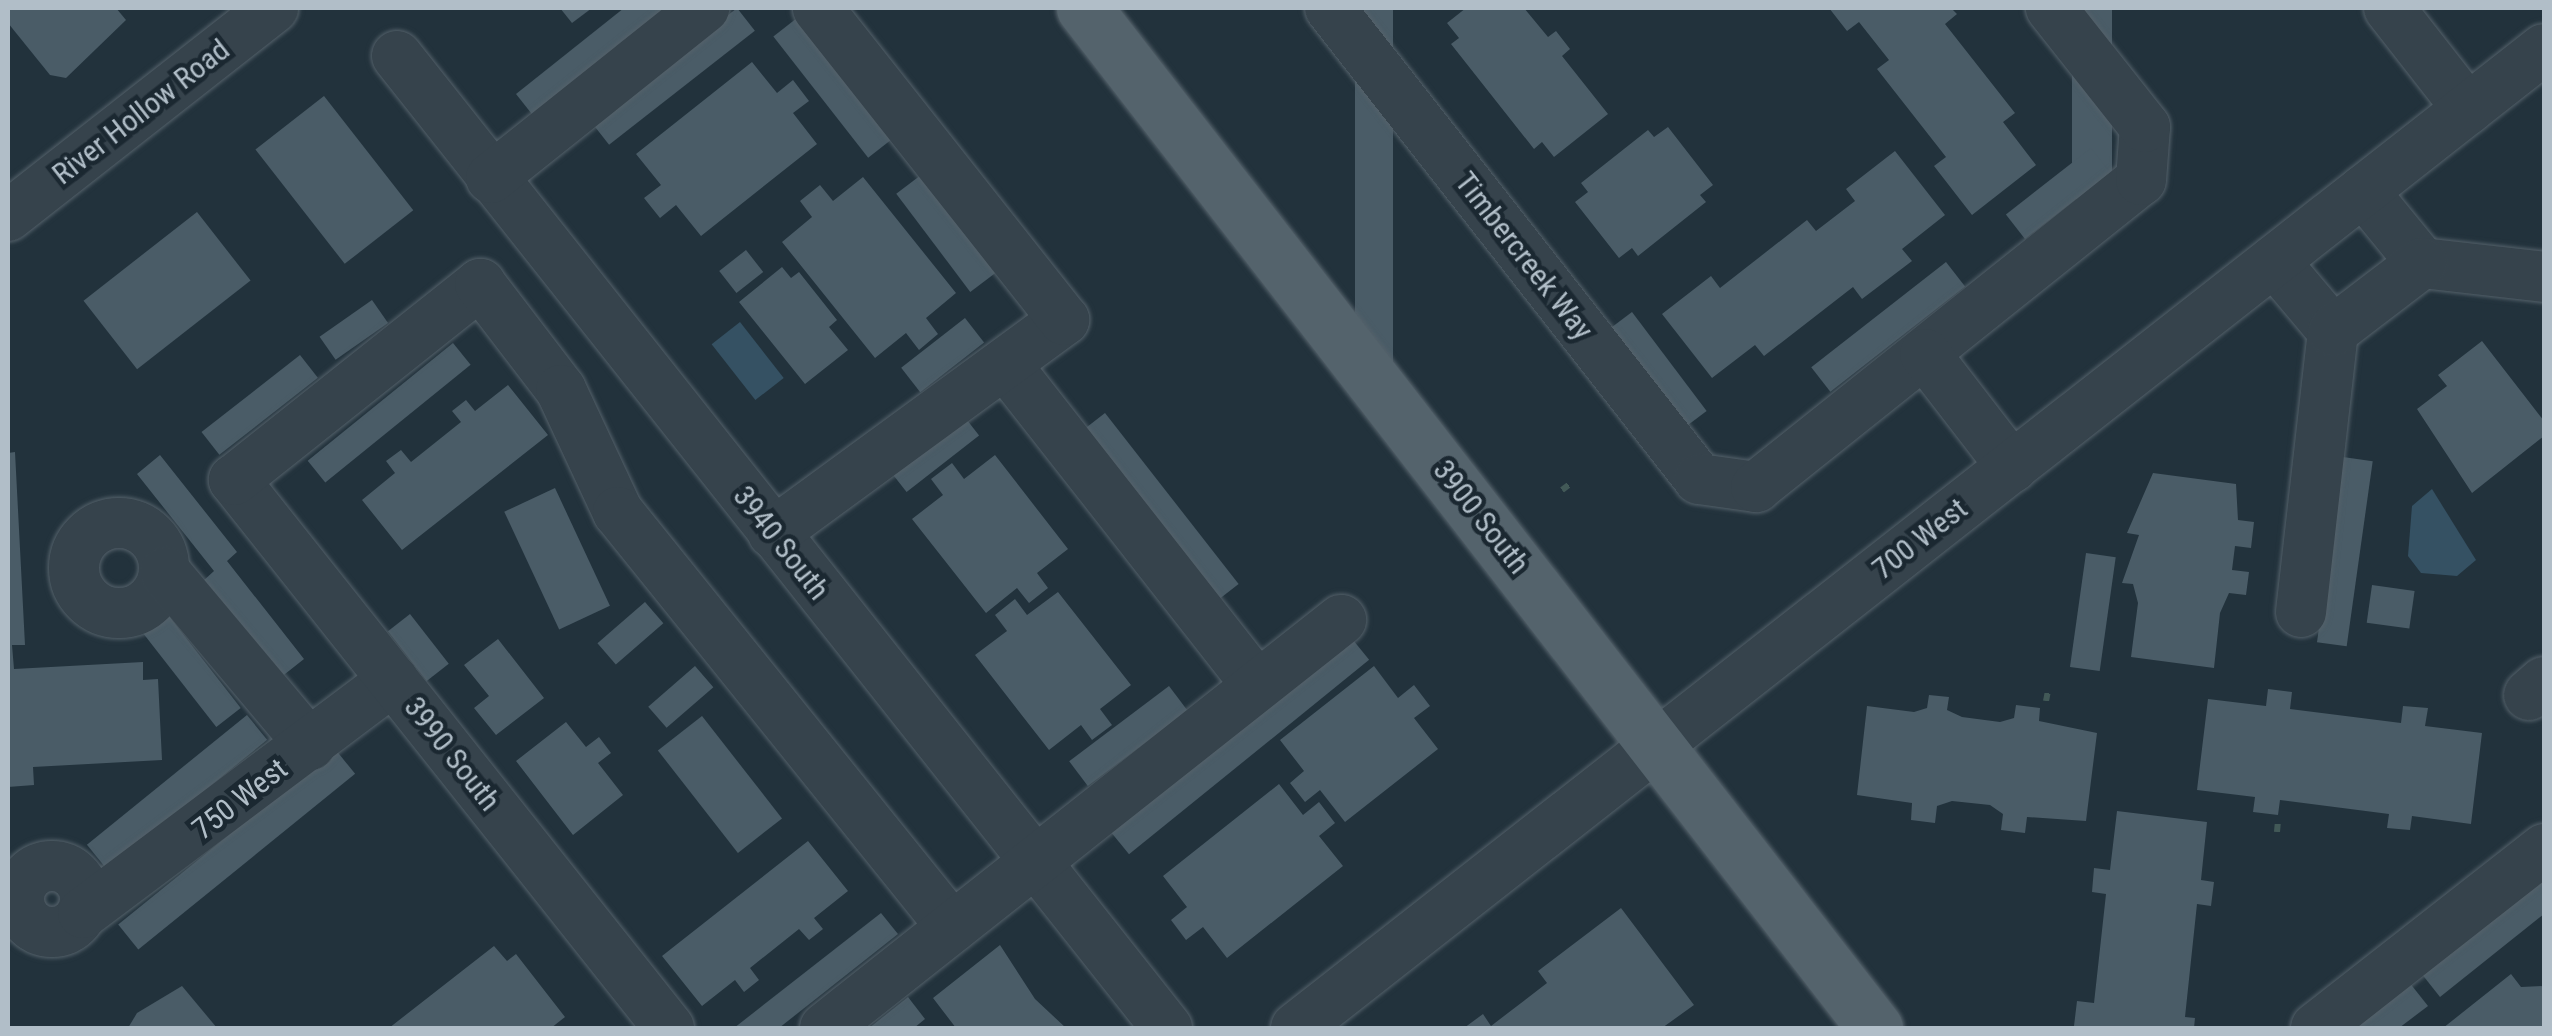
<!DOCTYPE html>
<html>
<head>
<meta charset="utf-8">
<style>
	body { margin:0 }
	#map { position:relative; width:2552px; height:1036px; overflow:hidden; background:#22323c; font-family:"Roboto Condensed",sans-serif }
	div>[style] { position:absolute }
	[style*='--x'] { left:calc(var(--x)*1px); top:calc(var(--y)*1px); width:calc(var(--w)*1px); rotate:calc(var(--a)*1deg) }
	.water>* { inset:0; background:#355163; transform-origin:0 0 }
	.building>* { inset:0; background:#4a5c67; transform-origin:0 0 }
	.path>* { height:6px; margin-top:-3px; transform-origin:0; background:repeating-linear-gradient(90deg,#425957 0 8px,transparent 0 16px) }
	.roads { filter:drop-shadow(0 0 2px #54616a) drop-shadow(0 0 2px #54616a) }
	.minor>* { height:50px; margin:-25px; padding:0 25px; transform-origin:25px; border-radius:25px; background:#36434c }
	.minor>.ring { margin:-25px; padding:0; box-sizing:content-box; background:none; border:50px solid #36434c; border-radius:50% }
	.major>* { height:55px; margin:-27.5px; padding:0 27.5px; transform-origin:27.5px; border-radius:27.5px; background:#54636c }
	span { translate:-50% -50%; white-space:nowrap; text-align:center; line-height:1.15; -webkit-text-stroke:9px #1b2831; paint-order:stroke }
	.street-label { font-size:30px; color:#b1bec8 }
	.frame { position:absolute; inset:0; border:10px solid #b1bec8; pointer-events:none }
</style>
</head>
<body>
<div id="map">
	<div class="water">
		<i style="left:740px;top:322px;width:71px;height:36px;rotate:52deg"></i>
		<i style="clip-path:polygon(2432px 489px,2476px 560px,2457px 576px,2421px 573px,2408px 556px,2412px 506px)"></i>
	</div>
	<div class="building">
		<i style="clip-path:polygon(8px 8px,116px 8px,126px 20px,66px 78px,50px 75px,8px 23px)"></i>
		<i style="clip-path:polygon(560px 8px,592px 8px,572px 23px)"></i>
		<i style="clip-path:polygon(624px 8px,672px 8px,535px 118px,516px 94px)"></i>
		<i style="left:737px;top:8px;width:29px;height:185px;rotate:52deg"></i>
		<i style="left:1355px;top:8px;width:38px;height:379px"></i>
		<i style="clip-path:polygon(1466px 8px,1524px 8px,1548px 37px,1556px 31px,1570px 49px,1562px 56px,1608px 114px,1554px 157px,1542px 142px,1534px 149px,1451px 44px,1459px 38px,1447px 23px)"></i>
		<i style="clip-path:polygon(1829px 8px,1951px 8px,1957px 14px,1945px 24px,2015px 113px,2003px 122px,2036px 165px,1972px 215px,1934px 166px,1946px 157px,1877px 69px,1889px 60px,1859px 22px,1847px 31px)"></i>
		<i style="left:2072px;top:8px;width:40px;height:191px"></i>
		<i style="left:797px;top:18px;width:154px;height:30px;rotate:52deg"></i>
		<i style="clip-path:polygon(752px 62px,777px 93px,793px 80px,809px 101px,793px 113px,817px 144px,701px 236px,676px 205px,660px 218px,644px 198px,661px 185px,636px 154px)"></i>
		<i style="left:324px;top:96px;width:145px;height:87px;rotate:52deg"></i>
		<i style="clip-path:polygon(1668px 127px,1713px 185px,1700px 195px,1706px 202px,1638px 256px,1632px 248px,1619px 258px,1575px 202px,1588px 192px,1581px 183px,1648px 130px,1654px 137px)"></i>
		<i style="left:2091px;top:148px;width:31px;height:108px;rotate:52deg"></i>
		<i style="clip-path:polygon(1895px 151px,1945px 215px,1902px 249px,1912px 261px,1862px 299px,1853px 287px,1764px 356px,1755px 345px,1712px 378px,1662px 314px,1711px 276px,1720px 288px,1807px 220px,1816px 231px,1855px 201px,1846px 189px)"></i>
		<i style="left:921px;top:175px;width:123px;height:31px;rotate:53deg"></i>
		<i style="clip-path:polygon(863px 177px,956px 293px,926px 318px,938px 334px,919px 350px,906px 333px,875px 358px,782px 242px,812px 217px,800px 201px,820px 185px,833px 201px)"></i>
		<i style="left:197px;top:212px;width:87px;height:144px;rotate:52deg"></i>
		<i style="left:746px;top:250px;width:28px;height:34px;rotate:52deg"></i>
		<i style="left:1946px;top:262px;width:31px;height:171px;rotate:52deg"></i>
		<i style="clip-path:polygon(782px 267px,791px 278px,799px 272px,837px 320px,829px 327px,848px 350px,805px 384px,739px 302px)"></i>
		<i style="left:372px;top:300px;width:28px;height:64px;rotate:55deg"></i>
		<i style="left:1632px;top:312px;width:124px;height:30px;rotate:53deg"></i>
		<i style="left:965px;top:318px;width:31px;height:81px;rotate:52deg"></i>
		<i style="clip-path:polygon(2482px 341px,2544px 421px,2544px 436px,2472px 493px,2417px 409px,2447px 386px,2438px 375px)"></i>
		<i style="left:453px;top:343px;width:28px;height:187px;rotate:51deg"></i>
		<i style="left:300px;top:355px;width:29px;height:125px;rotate:52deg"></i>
		<i style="clip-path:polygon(508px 385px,548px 435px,402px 550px,362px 500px,395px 473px,386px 461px,401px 450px,411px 462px,461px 422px,452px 411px,466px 400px,475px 411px)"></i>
		<i style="left:960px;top:411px;width:31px;height:92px;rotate:52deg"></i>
		<i style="left:1105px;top:413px;width:217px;height:31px;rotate:52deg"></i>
		<i style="clip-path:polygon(15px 452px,25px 645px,12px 645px,14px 669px,143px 662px,143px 680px,158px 679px,162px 760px,33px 767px,34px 785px,8px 787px,8px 453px)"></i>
		<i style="clip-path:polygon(160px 455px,237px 552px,227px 561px,304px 659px,280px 678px,203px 581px,214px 571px,137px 474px)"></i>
		<i style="clip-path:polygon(995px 455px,1068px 549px,1037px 573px,1048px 588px,1029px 603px,1017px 588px,986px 613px,912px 519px,943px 495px,931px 479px,952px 463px,964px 479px)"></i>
		<i style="left:2343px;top:457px;width:30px;height:187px;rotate:8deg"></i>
		<i style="clip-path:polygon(2153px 473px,2236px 484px,2238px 520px,2254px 522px,2251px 548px,2235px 546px,2232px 570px,2249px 572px,2246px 595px,2229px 593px,2220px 613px,2214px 668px,2131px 657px,2138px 603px,2133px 584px,2122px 583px,2139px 535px,2127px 533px)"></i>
		<i style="left:555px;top:488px;width:130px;height:56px;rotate:65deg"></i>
		<i style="left:2086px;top:553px;width:30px;height:115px;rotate:8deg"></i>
		<i style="left:2372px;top:585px;width:43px;height:38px;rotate:8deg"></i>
		<i style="clip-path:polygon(1058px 592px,1131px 685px,1100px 709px,1112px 725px,1092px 740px,1081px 725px,1049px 750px,975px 655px,1007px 631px,995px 615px,1015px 599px,1027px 615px)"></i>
		<i style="left:645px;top:602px;width:28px;height:63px;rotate:49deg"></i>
		<i style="left:165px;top:611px;width:123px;height:31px;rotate:52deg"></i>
		<i style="left:410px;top:614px;width:63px;height:28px;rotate:52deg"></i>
		<i style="left:1349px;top:635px;width:32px;height:309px;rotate:51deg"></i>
		<i style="clip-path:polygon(498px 639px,544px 698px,496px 735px,474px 708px,489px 696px,464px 665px)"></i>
		<i style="left:695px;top:666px;width:28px;height:62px;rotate:49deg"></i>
		<i style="clip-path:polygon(1374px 666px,1398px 698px,1414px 685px,1430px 706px,1414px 718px,1438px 749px,1345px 822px,1320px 790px,1305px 802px,1290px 783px,1304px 771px,1280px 740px)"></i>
		<i style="left:1169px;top:686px;width:31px;height:125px;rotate:53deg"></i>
		<i style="clip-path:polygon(2268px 689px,2292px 692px,2290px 709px,2401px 723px,2403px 706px,2428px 708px,2425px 726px,2482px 733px,2471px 824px,2412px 816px,2410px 830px,2387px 828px,2389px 814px,2280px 800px,2278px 815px,2253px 812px,2255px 797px,2197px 790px,2208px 699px,2266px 706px)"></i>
		<i style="clip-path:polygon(1929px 695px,1949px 697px,1947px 710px,1962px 717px,2000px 722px,2014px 718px,2016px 705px,2040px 708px,2039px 721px,2097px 733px,2086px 821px,2027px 817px,2025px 833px,2001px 830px,2003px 814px,1990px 805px,1952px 801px,1937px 806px,1935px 823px,1911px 820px,1912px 803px,1857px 795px,1867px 706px,1914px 712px,1927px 708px)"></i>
		<i style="left:247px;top:715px;width:32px;height:206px;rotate:51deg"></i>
		<i style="left:702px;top:716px;width:130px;height:56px;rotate:52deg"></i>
		<i style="clip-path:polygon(566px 722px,586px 747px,599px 737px,611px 753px,598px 763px,623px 795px,573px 835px,516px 761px)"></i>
		<i style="left:335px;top:749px;width:32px;height:279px;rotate:51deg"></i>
		<i style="clip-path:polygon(1279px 784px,1303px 815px,1319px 802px,1335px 823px,1319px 836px,1343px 866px,1227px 958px,1203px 927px,1186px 940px,1171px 920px,1187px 907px,1163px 876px)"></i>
		<i style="clip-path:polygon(2117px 811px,2207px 822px,2201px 880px,2214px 882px,2211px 906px,2197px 904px,2185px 1017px,2195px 1018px,2194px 1028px,2074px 1026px,2077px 1001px,2094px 1003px,2106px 894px,2092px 892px,2094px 868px,2110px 870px)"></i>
		<i style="clip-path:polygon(808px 841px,848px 891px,814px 918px,823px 929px,809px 940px,799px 929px,750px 968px,759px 980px,744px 992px,735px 980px,702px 1006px,662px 956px)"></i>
		<i style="clip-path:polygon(2544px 875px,2544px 914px,2440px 997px,2421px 973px)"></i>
		<i style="clip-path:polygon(1621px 908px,1694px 1005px,1662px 1028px,1464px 1028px,1483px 1014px,1491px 1026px,1547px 983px,1538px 971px)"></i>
		<i style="clip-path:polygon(881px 913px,898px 934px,779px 1028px,734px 1028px)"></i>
		<i style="clip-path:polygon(1000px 945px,1035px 999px,1066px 1028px,956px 1028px,933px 998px)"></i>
		<i style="clip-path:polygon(494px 946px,507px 961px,516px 954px,565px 1017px,551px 1028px,389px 1028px)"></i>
		<i style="clip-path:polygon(2511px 974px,2521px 987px,2544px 986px,2544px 1028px,2443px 1028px)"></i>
		<i style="clip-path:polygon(2409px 982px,2428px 1006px,2399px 1028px,2350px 1028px)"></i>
		<i style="clip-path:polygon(182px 986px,217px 1028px,128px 1028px,137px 1013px)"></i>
		<i style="clip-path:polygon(908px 997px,925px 1019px,914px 1028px,869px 1028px)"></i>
	</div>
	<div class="path">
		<i style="--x:1562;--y:490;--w:15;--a:-37"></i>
		<i style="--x:2046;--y:701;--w:10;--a:-79"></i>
		<i style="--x:2277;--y:832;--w:11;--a:-85"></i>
	</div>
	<div class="roads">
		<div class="minor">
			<i style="--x:1330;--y:8;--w:598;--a:51.92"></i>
			<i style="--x:1699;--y:479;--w:58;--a:8"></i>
			<i style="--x:1756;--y:487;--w:492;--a:-38.6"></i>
			<i style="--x:2141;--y:180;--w:53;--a:-85.7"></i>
			<i style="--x:2145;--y:127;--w:152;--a:-128.3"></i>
			<i style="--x:2389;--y:8;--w:128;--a:52"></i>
			<i style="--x:397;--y:56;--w:1240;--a:51.61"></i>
			<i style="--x:491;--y:178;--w:273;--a:-38.6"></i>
			<i style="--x:2363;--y:191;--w:93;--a:50.7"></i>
			<i style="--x:2422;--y:263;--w:123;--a:6.5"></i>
			<i style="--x:8;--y:216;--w:337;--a:-38.1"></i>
			<i style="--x:2274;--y:261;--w:92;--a:49.9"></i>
			<i style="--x:1925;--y:354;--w:143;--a:52.4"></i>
			<i style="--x:1006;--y:365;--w:405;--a:51.9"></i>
			<i class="ring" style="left:74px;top:523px;width:40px;height:40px"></i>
			<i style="--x:773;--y:533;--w:361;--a:-36.2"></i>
			<i style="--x:1064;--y:320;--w:397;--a:-128.3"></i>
			<i style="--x:165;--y:572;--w:226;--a:50"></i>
			<i style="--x:2301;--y:612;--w:283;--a:-83.5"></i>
			<i style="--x:2333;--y:331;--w:112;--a:-37.4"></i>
			<i style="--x:2529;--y:695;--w:20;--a:-41"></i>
			<i class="ring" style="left:19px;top:866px;width:16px;height:16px"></i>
			<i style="--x:83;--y:913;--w:388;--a:-36.9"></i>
			<i style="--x:669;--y:1028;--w:700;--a:-128.44"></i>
			<i style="--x:234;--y:480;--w:315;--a:-38.5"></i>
			<i style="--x:480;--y:284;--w:133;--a:52.6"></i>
			<i style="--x:561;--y:390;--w:135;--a:65"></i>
			<i style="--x:618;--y:512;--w:533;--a:51.17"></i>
			<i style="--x:825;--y:1028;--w:658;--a:-38.33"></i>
			<i style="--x:1296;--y:1028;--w:1586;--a:-38.11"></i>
			<i style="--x:2316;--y:1028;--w:290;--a:-38.1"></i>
		</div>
		<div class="major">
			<i style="--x:1084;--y:8;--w:1291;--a:52.21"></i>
		</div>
	</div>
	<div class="street-label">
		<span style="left:141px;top:112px;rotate:-38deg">River Hollow Road</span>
		<span style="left:1524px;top:256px;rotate:52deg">Timbercreek Way</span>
		<span style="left:1481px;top:517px;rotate:52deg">3900 South</span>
		<span style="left:1920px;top:539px;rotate:-38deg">700 West</span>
		<span style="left:781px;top:543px;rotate:52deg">3940 South</span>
		<span style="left:452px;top:754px;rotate:52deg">3990 South</span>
		<span style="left:240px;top:799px;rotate:-38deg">750 West</span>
	</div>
	<div class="frame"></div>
</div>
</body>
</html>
